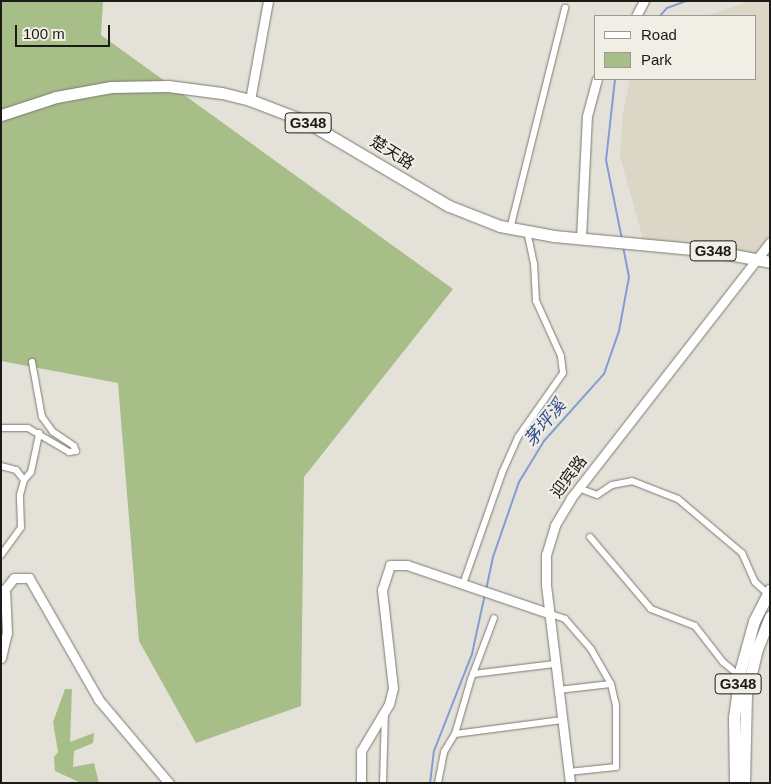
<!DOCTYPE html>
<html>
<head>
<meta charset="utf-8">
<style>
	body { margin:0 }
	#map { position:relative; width:771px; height:784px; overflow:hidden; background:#e3e1d8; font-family:Arial,"Noto Sans SC",sans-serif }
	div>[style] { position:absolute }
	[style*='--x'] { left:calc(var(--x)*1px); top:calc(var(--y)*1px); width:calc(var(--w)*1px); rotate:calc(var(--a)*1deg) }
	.built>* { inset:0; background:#dbd6c6 }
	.green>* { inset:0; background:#a7be89 }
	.stream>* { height:2px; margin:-1px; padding:0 1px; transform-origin:1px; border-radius:1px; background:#829dd2 }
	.roads { filter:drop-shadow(0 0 1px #7c7971) drop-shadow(0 0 1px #7c7971) }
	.street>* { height:6px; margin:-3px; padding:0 3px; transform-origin:3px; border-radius:3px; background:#fff }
	.secondary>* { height:9px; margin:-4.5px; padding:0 4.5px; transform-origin:4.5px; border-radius:4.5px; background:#fff }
	.highway>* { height:11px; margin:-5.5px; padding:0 5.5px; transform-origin:5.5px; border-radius:5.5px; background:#fff }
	span { translate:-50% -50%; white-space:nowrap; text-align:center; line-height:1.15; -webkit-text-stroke:4px #f1eee5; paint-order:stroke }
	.shield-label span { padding:1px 4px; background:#f1eee5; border:1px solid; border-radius:4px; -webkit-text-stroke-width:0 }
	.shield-label { font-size:15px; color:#1b1a17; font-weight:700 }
	.street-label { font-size:16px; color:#1b1a17 }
	.water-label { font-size:18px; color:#2f4e8f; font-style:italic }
	.frame { position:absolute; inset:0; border:2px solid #1b1a17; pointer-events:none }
	.legend { position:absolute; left:594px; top:15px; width:162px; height:65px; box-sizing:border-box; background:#f1eee5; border:1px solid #9b9993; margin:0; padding:6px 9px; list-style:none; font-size:15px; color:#1b1a17 }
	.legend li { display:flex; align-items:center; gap:10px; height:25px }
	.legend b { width:25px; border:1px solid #9b9993 }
	.scale { position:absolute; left:15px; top:25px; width:95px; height:22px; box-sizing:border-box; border:2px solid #1b1a17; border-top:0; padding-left:6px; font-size:15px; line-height:18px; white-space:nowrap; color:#1b1a17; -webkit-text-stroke:4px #f1eee5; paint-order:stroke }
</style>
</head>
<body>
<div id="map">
	<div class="built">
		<i style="clip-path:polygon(750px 1px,770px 1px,770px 237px,754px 254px,643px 239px,620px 156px,623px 113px,630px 79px,755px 79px,755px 16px,706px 16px)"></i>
	</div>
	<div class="green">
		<i style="clip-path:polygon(1px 1px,103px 1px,101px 35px,453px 289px,304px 477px,301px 706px,196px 743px,139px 641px,118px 383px,1px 361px)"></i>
		<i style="clip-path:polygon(65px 689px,72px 689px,70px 742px,94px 733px,93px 743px,74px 751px,73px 767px,94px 763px,99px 783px,81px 783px,55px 771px,54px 757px,58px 752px,53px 722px)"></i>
	</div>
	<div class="stream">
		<i style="--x:660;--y:16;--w:11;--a:-49"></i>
		<i style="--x:667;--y:8;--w:20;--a:-20"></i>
		<i style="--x:615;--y:79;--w:81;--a:96.3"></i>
		<i style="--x:606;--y:160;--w:81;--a:78.6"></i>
		<i style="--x:486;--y:590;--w:34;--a:-78"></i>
		<i style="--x:493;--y:557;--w:79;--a:-70.9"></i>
		<i style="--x:519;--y:482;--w:48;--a:-58.6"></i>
		<i style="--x:544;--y:441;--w:90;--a:-48.2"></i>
		<i style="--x:604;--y:374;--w:46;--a:-70.8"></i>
		<i style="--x:619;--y:331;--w:55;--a:-79.5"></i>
		<i style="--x:629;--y:277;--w:32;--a:-101"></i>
		<i style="--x:430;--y:783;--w:32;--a:-83"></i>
		<i style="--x:434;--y:751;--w:104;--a:-68.6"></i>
		<i style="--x:472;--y:654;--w:61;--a:-77.8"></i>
	</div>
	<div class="roads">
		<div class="street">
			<i style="--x:510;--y:229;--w:228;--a:-76"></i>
			<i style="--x:1;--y:428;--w:27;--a:0"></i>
			<i style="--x:28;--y:428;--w:48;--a:30.3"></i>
			<i style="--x:69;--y:452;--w:7;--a:-8"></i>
			<i style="--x:76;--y:451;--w:5;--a:-112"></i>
			<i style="--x:74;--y:446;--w:25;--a:-146"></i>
			<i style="--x:53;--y:432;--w:19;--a:-126"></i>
			<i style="--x:42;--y:417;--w:56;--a:-100.3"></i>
			<i style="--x:1;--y:466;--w:16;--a:15"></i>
			<i style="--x:16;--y:470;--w:13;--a:51"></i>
			<i style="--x:578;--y:488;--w:20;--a:20"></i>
			<i style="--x:597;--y:495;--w:18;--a:-34"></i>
			<i style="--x:612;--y:485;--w:20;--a:-11"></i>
			<i style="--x:632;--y:481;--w:49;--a:21.4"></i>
			<i style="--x:678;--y:499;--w:84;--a:40.2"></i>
			<i style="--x:742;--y:553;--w:32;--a:66"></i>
			<i style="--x:755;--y:582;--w:19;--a:43"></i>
			<i style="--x:590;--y:537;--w:94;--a:49.7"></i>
			<i style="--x:651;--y:609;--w:47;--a:21.1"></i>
			<i style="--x:695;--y:626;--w:46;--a:52.1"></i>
			<i style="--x:723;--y:662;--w:23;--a:40"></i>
			<i style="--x:1;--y:555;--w:34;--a:-54"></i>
			<i style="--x:21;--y:527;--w:32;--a:-92"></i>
			<i style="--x:20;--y:495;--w:16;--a:-75"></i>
			<i style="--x:24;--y:480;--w:11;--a:-49"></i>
			<i style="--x:31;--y:472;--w:40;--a:-78"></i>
			<i style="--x:463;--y:584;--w:118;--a:-70.6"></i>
			<i style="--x:502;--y:473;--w:39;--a:-66"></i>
			<i style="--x:518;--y:437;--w:78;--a:-54.9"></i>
			<i style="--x:563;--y:373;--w:17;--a:-97"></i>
			<i style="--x:561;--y:356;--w:60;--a:-114.4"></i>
			<i style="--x:536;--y:301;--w:37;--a:-93"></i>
			<i style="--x:534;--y:264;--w:33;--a:-102"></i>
			<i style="--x:548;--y:613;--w:18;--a:19"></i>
			<i style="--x:565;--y:619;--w:40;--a:49"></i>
			<i style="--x:591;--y:649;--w:40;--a:60.3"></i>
			<i style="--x:611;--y:684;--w:22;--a:77"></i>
			<i style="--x:616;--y:705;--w:62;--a:90"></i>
			<i style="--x:616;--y:767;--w:48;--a:174.1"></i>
			<i style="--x:473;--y:674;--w:82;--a:-7"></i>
			<i style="--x:558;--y:690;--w:53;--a:-6.5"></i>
			<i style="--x:455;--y:734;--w:108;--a:-7.5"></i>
			<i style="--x:383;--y:783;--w:72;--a:-88.4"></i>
			<i style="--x:438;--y:783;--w:32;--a:-79"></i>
			<i style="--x:444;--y:752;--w:21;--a:-59"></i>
			<i style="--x:455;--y:734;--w:57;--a:-73.8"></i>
			<i style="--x:471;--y:679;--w:65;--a:-69.3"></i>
		</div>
		<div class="secondary">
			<i style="--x:636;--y:16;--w:17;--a:-62"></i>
			<i style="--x:250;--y:100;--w:101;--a:-79.7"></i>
			<i style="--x:581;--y:238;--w:122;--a:-87.2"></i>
			<i style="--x:587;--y:116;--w:38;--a:-75"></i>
			<i style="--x:1;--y:658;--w:26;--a:-77"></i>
			<i style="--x:7;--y:633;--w:44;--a:-92.6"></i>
			<i style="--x:5;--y:589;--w:14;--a:-51"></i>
			<i style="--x:14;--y:578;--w:15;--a:0"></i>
			<i style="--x:29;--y:578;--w:141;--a:60.2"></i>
			<i style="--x:99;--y:700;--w:109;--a:49.9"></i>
			<i style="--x:361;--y:783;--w:32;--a:-90"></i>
			<i style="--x:361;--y:751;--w:55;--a:-59.2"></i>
			<i style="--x:389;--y:704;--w:16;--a:-76"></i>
			<i style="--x:393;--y:688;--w:99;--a:-96.4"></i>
			<i style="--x:382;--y:590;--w:26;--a:-72"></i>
			<i style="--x:390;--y:565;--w:17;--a:0"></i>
			<i style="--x:407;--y:565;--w:149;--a:18.8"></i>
			<i style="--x:570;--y:783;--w:200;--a:-96.9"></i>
			<i style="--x:546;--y:584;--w:29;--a:-90"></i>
			<i style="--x:546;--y:555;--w:31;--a:-73"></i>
			<i style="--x:555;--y:525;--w:31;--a:-59"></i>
			<i style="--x:571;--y:498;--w:324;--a:-52.1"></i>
		</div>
		<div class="highway">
			<i style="--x:1;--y:115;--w:58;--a:-18.1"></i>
			<i style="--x:56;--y:97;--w:56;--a:-10.3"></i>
			<i style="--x:111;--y:87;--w:57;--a:-1"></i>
			<i style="--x:168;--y:86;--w:54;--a:7.4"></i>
			<i style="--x:222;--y:93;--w:29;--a:14"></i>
			<i style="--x:250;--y:100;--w:59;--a:20.9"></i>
			<i style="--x:305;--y:121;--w:167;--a:30.6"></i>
			<i style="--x:449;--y:206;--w:55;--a:21.4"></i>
			<i style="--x:500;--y:226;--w:55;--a:10.5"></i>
			<i style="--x:554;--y:236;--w:160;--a:5.4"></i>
			<i style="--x:713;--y:251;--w:58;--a:10.9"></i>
			<i style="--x:735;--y:783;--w:66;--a:-90.9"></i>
			<i style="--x:734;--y:717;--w:49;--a:-81.9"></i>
			<i style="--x:741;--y:668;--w:49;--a:-74.5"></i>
			<i style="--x:754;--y:621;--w:35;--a:-63"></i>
			<i style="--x:744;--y:783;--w:88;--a:-88.7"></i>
			<i style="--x:746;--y:695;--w:47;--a:-76.6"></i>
			<i style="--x:757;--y:649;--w:35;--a:-68"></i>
		</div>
	</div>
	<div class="shield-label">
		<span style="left:308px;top:123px">G348</span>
		<span style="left:713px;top:251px">G348</span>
		<span style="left:738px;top:684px">G348</span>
	</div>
	<div class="street-label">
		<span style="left:392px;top:153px;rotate:32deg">楚天路</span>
		<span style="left:569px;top:477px;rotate:-53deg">迎宾路</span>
	</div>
	<div class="water-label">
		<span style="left:545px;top:423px;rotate:-51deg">茅坪溪</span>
	</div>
	<div class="frame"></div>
	<ul class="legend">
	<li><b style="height:6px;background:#fff"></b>Road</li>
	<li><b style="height:14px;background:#a7be89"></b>Park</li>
	</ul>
	<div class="scale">100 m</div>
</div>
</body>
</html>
